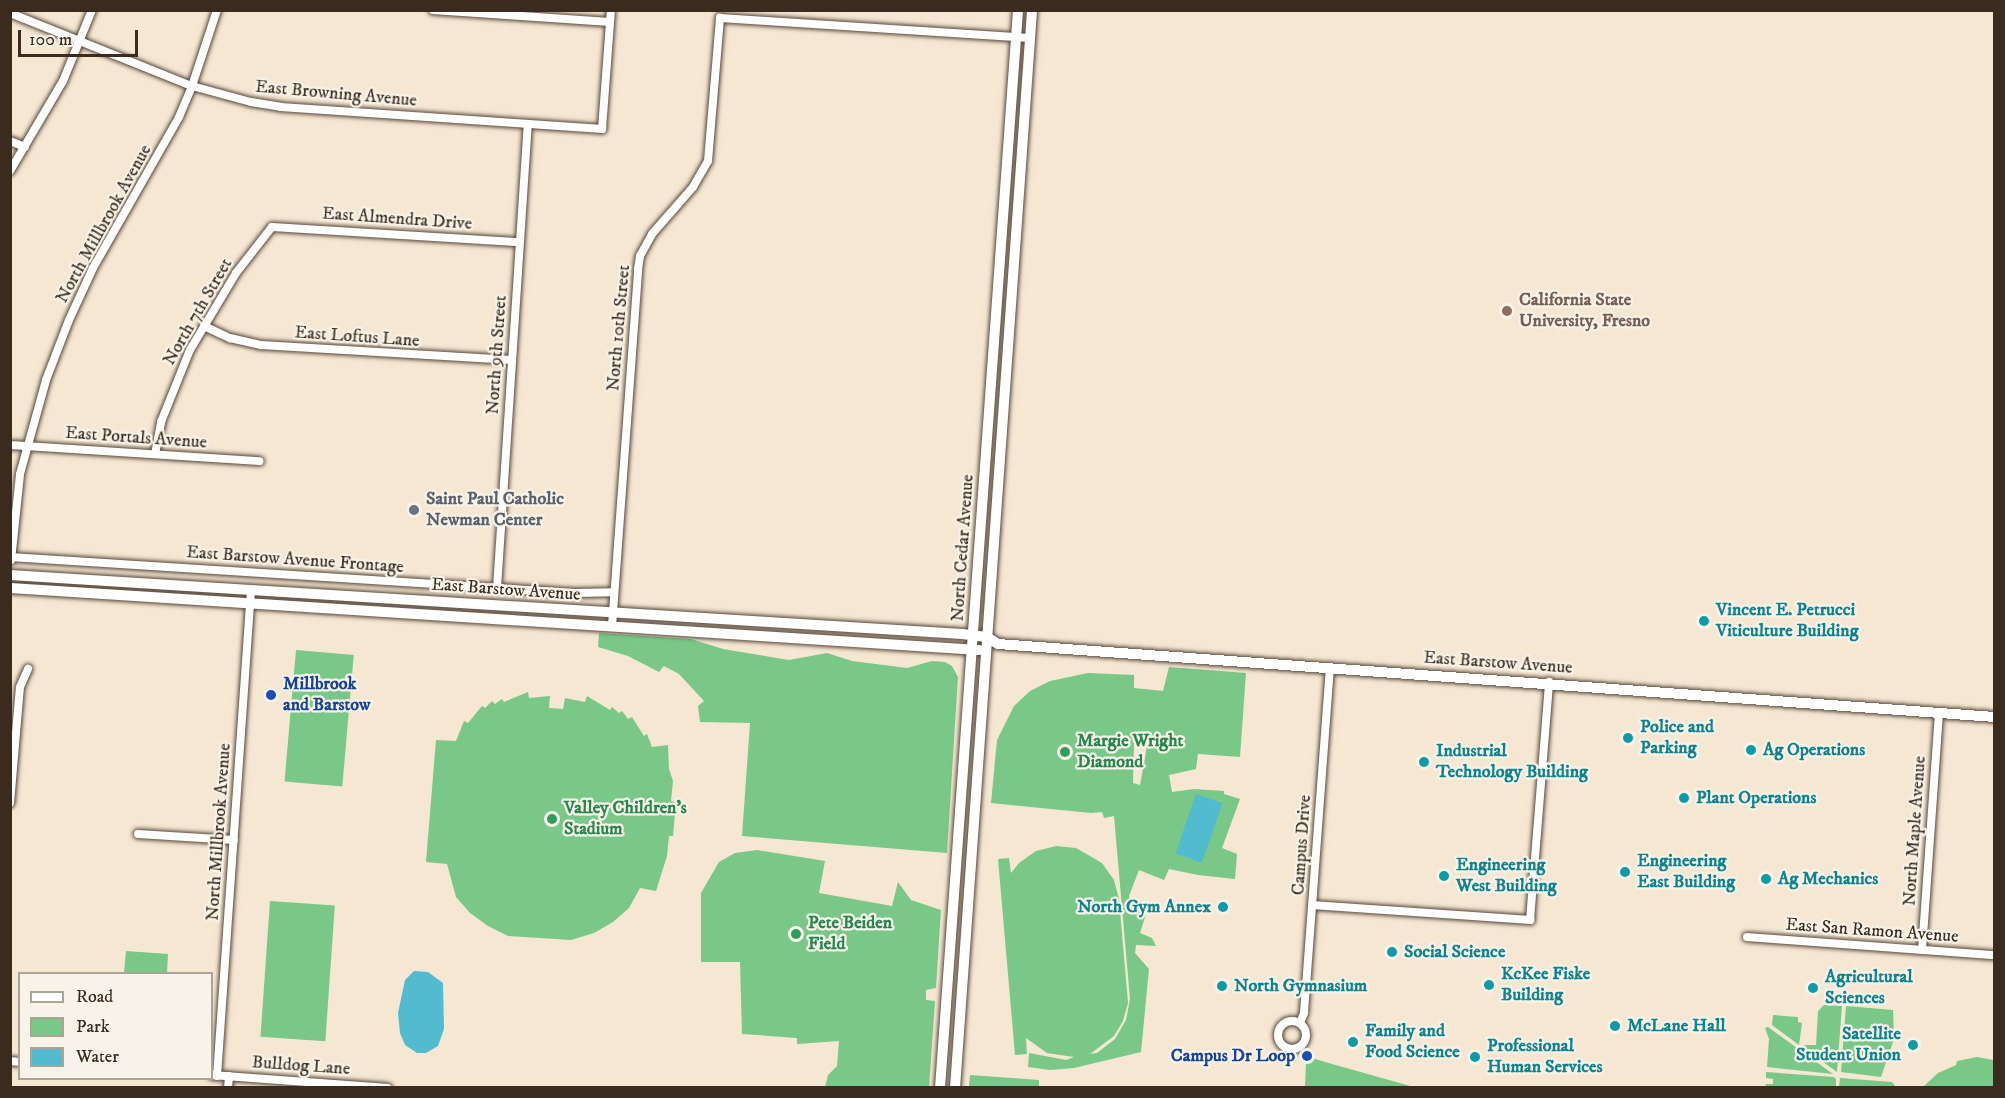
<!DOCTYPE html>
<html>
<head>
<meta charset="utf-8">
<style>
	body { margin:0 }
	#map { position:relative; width:2005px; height:1098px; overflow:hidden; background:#f5e7d2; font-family:"IM FELL DW Pica",serif }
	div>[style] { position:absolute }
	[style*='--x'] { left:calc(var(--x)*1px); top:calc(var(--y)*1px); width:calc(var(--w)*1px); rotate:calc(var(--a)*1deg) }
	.green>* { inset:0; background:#79c888; transform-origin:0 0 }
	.water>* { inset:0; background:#53bbd0; transform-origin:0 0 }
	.roads { filter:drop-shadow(0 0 2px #574639) drop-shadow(0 0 2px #574639) }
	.street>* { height:8px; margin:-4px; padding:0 4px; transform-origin:4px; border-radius:4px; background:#fff }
	.street>.ring { margin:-4px; padding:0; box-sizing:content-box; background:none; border:8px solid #fff; border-radius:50% }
	.secondary>* { height:10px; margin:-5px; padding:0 5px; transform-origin:5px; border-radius:5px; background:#fff }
	.dots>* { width:16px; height:16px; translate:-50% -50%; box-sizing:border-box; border:3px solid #f7f3e8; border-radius:50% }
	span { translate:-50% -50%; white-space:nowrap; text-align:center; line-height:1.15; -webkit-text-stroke:4.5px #f7f3e8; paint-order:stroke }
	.street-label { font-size:18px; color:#3b2a1e }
	.education-label { font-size:18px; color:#785e54; font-weight:700 }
	.left { translate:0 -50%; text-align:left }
	.worship-label { font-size:18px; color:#5b616d; font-weight:700 }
	.culture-label { font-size:18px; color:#0d838f; font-weight:700 }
	.right { translate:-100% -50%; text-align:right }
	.transit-label { font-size:18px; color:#164399; font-weight:700 }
	.leisure-label { font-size:18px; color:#27864d; font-weight:700 }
	.frame { position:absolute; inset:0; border:12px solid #3b2a1e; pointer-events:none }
	.legend { position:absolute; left:18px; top:972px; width:195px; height:108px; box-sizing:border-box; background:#f7f3e8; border:2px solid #aca397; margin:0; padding:8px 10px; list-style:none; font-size:18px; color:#3b2a1e }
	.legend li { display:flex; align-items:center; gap:12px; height:30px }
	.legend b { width:30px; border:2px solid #aca397 }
	.scale { position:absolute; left:18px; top:30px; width:120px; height:27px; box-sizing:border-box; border:3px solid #3b2a1e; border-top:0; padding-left:8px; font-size:18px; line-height:21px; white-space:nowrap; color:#3b2a1e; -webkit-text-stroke:4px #f7f3e8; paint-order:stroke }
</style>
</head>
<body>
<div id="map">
	<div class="green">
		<i style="clip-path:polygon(599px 633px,691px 639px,723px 649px,789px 660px,827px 653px,852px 661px,907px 668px,932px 661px,945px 662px,952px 666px,958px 677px,947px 853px,742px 836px,750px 723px,700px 722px,698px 706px,704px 701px,679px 674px,664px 666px,659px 672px,628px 656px,598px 647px)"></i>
		<i style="left:296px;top:650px;width:58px;height:132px;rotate:5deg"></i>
		<i style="clip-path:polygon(evenodd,1169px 667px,1246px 673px,1240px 757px,1198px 754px,1196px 769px,1169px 775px,1172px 792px,1194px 789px,1224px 791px,1224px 794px,1240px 799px,1222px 848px,1237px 854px,1235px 879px,1198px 875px,1169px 869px,1164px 880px,1139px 870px,1129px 896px,1131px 909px,1146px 914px,1140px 933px,1152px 938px,1156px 946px,1136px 945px,1135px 953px,1149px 969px,1141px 1052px,1074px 1068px,1050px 1070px,1028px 1067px,1029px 1053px,1066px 1060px,1074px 1057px,1047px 1053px,1026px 1038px,1027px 1054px,1015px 1055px,998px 859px,1009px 858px,1011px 873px,1019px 863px,1036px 851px,1056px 846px,1076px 848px,1102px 863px,1114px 880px,1119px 899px,1128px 1003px,1123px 1021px,1114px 1036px,1090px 1054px,1097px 1053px,1115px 1039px,1126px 1020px,1130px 999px,1114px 816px,1104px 818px,1102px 812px,1091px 813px,991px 803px,997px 740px,1014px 706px,1030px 691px,1050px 681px,1088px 673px,1134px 675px,1134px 688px,1163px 691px,1169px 667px,1134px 745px,1147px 746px,1140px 785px,1133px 783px,1134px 745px)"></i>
		<i style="clip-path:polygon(528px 692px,529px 698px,550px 696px,549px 708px,563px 709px,565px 698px,585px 702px,587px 696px,610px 710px,612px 707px,619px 713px,622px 711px,628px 719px,632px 717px,644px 736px,647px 734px,652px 747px,668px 745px,669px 769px,673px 781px,671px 801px,676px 802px,673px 836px,669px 836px,667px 856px,656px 891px,640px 888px,629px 908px,613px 922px,594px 933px,571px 940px,508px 936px,488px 926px,470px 913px,456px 897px,447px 864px,426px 862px,436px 740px,456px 741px,464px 721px,468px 723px,482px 706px,485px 708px,492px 701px,495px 704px,502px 699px,504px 702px)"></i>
		<i style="clip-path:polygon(757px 850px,825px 861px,819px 893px,892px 906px,898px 882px,911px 900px,941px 910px,936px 988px,926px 990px,926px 1000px,935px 1001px,929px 1087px,825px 1087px,828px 1075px,837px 1066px,839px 1041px,797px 1044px,797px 1038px,742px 1034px,740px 962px,701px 962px,701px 893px,719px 862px,735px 853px)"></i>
		<i style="left:270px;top:901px;width:65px;height:136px;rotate:4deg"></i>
		<i style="clip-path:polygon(126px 951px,168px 954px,167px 973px,124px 973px)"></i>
		<i style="clip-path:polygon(1824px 1005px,1842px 1006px,1837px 1072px,1805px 1049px,1804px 1045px,1816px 1045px,1818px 1011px)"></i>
		<i style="clip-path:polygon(1846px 1006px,1893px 1010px,1894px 1039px,1881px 1077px,1841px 1072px)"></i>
		<i style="clip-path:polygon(1773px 1015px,1798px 1017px,1798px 1022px,1802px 1023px,1799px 1045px,1772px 1025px)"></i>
		<i style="clip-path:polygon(1768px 1027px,1833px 1074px,1767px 1067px,1769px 1039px,1765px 1028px)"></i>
		<i style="clip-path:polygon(1977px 1057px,1994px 1060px,1994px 1087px,1923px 1087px,1938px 1073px,1956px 1065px,1957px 1061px)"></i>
		<i style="clip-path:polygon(1312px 1058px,1332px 1064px,1414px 1087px,1305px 1087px,1306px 1062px)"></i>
		<i style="clip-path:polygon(1766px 1072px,1834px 1077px,1836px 1079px,1836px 1087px,1765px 1087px,1766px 1084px,1773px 1084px,1773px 1079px,1766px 1078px)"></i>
		<i style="clip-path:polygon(970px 1075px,1039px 1080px,1039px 1087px,969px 1087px)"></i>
		<i style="clip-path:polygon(1840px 1078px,1892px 1082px,1896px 1087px,1839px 1087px)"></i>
	</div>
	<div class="water">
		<i style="left:1196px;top:794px;width:28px;height:63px;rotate:19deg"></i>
		<i style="clip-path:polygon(414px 971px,428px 972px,443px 983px,444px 1029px,438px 1046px,426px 1053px,417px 1053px,405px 1045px,400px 1033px,398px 1013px,405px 980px)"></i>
	</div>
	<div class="roads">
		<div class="street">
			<i style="--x:433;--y:10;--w:177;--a:3.9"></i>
			<i style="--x:10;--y:13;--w:196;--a:21.9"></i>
			<i style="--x:192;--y:86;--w:61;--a:15.2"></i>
			<i style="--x:251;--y:102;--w:30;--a:9"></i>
			<i style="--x:281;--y:107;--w:322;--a:3.9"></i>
			<i style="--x:602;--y:129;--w:119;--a:-85.7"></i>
			<i style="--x:10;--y:141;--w:16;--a:22"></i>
			<i style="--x:10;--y:171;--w:104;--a:-59.5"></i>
			<i style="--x:63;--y:81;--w:77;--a:-67.8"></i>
			<i style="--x:204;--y:326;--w:29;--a:25"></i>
			<i style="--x:230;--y:338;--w:32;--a:13"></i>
			<i style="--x:261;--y:345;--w:251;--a:3.4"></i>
			<i style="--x:10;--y:445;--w:250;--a:3.7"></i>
			<i style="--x:155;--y:454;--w:33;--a:-79"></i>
			<i style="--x:161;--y:422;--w:78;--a:-68.1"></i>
			<i style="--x:190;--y:350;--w:90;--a:-59.1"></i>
			<i style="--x:236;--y:273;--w:58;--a:-52"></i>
			<i style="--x:272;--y:227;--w:248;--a:3.5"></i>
			<i style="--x:10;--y:557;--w:566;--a:3.65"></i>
			<i style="--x:575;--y:593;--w:39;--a:-1"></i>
			<i style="--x:11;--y:560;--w:86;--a:-84"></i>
			<i style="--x:20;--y:474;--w:98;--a:-74.5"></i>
			<i style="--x:46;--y:380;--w:64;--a:-69"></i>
			<i style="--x:69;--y:320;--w:57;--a:-65.2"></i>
			<i style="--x:93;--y:268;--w:174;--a:-60.3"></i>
			<i style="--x:179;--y:117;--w:34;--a:-67"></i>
			<i style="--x:192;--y:86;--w:80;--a:-71.8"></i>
			<i style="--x:497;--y:588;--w:465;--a:-86.2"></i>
			<i style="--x:612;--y:626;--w:358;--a:-85.8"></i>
			<i style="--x:638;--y:269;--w:13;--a:-81"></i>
			<i style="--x:640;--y:256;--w:25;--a:-61"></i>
			<i style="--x:652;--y:234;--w:62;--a:-48.9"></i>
			<i style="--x:693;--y:187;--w:30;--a:-60"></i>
			<i style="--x:708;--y:161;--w:144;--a:-85.2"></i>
			<i style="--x:720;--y:18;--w:311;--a:3.7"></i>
			<i style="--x:10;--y:803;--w:116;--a:-85.1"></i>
			<i style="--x:20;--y:687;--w:20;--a:-66"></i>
			<i style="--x:138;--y:834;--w:96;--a:3.6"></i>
			<i style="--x:1312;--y:905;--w:219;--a:3.9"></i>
			<i style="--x:1530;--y:920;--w:239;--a:-85.4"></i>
			<i style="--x:1747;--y:937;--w:248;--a:4.2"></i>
			<i style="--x:1922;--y:950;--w:238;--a:-85.9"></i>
			<i class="ring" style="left:1278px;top:1021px;width:20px;height:20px"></i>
			<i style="--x:1300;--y:1023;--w:11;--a:-68"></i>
			<i style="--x:1304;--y:1013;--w:27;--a:-86"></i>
			<i style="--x:1306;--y:986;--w:319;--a:-85.7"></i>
			<i style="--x:10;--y:1061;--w:10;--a:6"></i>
			<i style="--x:212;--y:1075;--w:176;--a:4.2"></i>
			<i style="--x:217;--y:1076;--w:487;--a:-86"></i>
			<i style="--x:228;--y:1088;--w:12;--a:-85"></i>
		</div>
		<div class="secondary">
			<i style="--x:10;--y:575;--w:954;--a:3.55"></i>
			<i style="--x:962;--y:634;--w:25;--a:7"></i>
			<i style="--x:987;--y:637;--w:13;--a:32"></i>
			<i style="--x:998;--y:644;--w:999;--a:4.19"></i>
			<i style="--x:10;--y:588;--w:971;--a:3.66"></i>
			<i style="--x:940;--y:1088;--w:1081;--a:-85.86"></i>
			<i style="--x:955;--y:1088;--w:1081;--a:-85.91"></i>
		</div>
	</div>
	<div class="dots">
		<i style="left:1507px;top:311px;background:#8d6e63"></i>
		<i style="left:414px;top:510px;background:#6b7280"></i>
		<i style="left:1704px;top:621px;background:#0f9aa8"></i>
		<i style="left:271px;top:695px;background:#1a4fb4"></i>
		<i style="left:1628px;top:738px;background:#0f9aa8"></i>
		<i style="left:1751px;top:750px;background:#0f9aa8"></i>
		<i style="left:1065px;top:752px;background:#2e9e5b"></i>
		<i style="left:1424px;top:762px;background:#0f9aa8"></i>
		<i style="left:1684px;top:798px;background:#0f9aa8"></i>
		<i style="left:552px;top:819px;background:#2e9e5b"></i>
		<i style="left:1625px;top:872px;background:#0f9aa8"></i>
		<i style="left:1444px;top:876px;background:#0f9aa8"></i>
		<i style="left:1766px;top:879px;background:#0f9aa8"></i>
		<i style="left:1223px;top:907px;background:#0f9aa8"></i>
		<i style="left:796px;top:934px;background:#2e9e5b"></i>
		<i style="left:1392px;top:952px;background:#0f9aa8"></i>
		<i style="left:1489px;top:985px;background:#0f9aa8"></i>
		<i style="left:1222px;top:986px;background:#0f9aa8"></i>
		<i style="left:1813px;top:988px;background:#0f9aa8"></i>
		<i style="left:1615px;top:1026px;background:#0f9aa8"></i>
		<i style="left:1353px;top:1042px;background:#0f9aa8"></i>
		<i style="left:1913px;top:1045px;background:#0f9aa8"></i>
		<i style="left:1307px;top:1056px;background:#1a4fb4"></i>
		<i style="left:1475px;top:1057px;background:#0f9aa8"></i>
	</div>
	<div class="street-label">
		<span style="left:336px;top:94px;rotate:5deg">East Browning Avenue</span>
		<span style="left:397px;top:219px;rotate:4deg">East Almendra Drive</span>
		<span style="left:104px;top:224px;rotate:-61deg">North Millbrook Avenue</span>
		<span style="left:198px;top:312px;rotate:-60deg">North 7th Street</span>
		<span style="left:619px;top:328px;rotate:-85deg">North 10th Street</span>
		<span style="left:357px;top:337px;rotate:4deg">East Loftus Lane</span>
		<span style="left:497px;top:355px;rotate:-86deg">North 9th Street</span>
		<span style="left:136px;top:438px;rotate:4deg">East Portals Avenue</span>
		<span style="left:963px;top:548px;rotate:-86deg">North Cedar Avenue</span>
		<span style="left:295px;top:560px;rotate:4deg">East Barstow Avenue Frontage</span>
		<span style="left:506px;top:590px;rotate:4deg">East Barstow Avenue</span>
		<span style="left:1498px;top:663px;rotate:4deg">East Barstow Avenue</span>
		<span style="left:1915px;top:831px;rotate:-86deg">North Maple Avenue</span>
		<span style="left:219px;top:832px;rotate:-86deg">North Millbrook Avenue</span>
		<span style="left:1302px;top:845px;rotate:-86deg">Campus Drive</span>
		<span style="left:1872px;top:931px;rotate:4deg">East San Ramon Avenue</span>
		<span style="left:301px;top:1066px;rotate:4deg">Bulldog Lane</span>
	</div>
	<div class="education-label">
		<span class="left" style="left:1519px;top:311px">California State<br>University, Fresno</span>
	</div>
	<div class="worship-label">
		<span class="left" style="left:426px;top:510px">Saint Paul Catholic<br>Newman Center</span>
	</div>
	<div class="culture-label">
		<span class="left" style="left:1716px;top:621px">Vincent E. Petrucci<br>Viticulture Building</span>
		<span class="left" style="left:1640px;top:738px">Police and<br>Parking</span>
		<span class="left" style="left:1763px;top:750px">Ag Operations</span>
		<span class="left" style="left:1436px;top:762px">Industrial<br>Technology Building</span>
		<span class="left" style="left:1696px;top:798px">Plant Operations</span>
		<span class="left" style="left:1637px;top:872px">Engineering<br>East Building</span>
		<span class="left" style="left:1456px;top:876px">Engineering<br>West Building</span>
		<span class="left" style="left:1778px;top:879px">Ag Mechanics</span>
		<span class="right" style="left:1211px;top:907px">North Gym Annex</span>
		<span class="left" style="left:1404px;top:952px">Social Science</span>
		<span class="left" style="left:1501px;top:985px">KcKee Fiske<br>Building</span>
		<span class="left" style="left:1825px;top:988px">Agricultural<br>Sciences</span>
		<span class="left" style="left:1234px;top:986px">North Gymnasium</span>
		<span class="left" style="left:1627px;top:1026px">McLane Hall</span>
		<span class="left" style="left:1365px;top:1042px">Family and<br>Food Science</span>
		<span class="right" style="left:1901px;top:1045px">Satellite<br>Student Union</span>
		<span class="left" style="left:1487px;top:1057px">Professional<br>Human Services</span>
	</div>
	<div class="transit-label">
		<span class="left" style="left:283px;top:695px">Millbrook<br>and Barstow</span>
		<span class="right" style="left:1295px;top:1056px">Campus Dr Loop</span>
	</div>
	<div class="leisure-label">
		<span class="left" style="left:1077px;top:752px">Margie Wright<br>Diamond</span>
		<span class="left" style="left:564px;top:819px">Valley Children's<br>Stadium</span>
		<span class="left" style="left:808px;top:934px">Pete Beiden<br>Field</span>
	</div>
	<div class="frame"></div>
	<ul class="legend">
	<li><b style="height:8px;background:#fff"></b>Road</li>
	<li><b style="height:16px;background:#79c888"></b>Park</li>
	<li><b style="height:16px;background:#53bbd0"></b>Water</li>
	</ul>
	<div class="scale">100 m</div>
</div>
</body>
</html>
